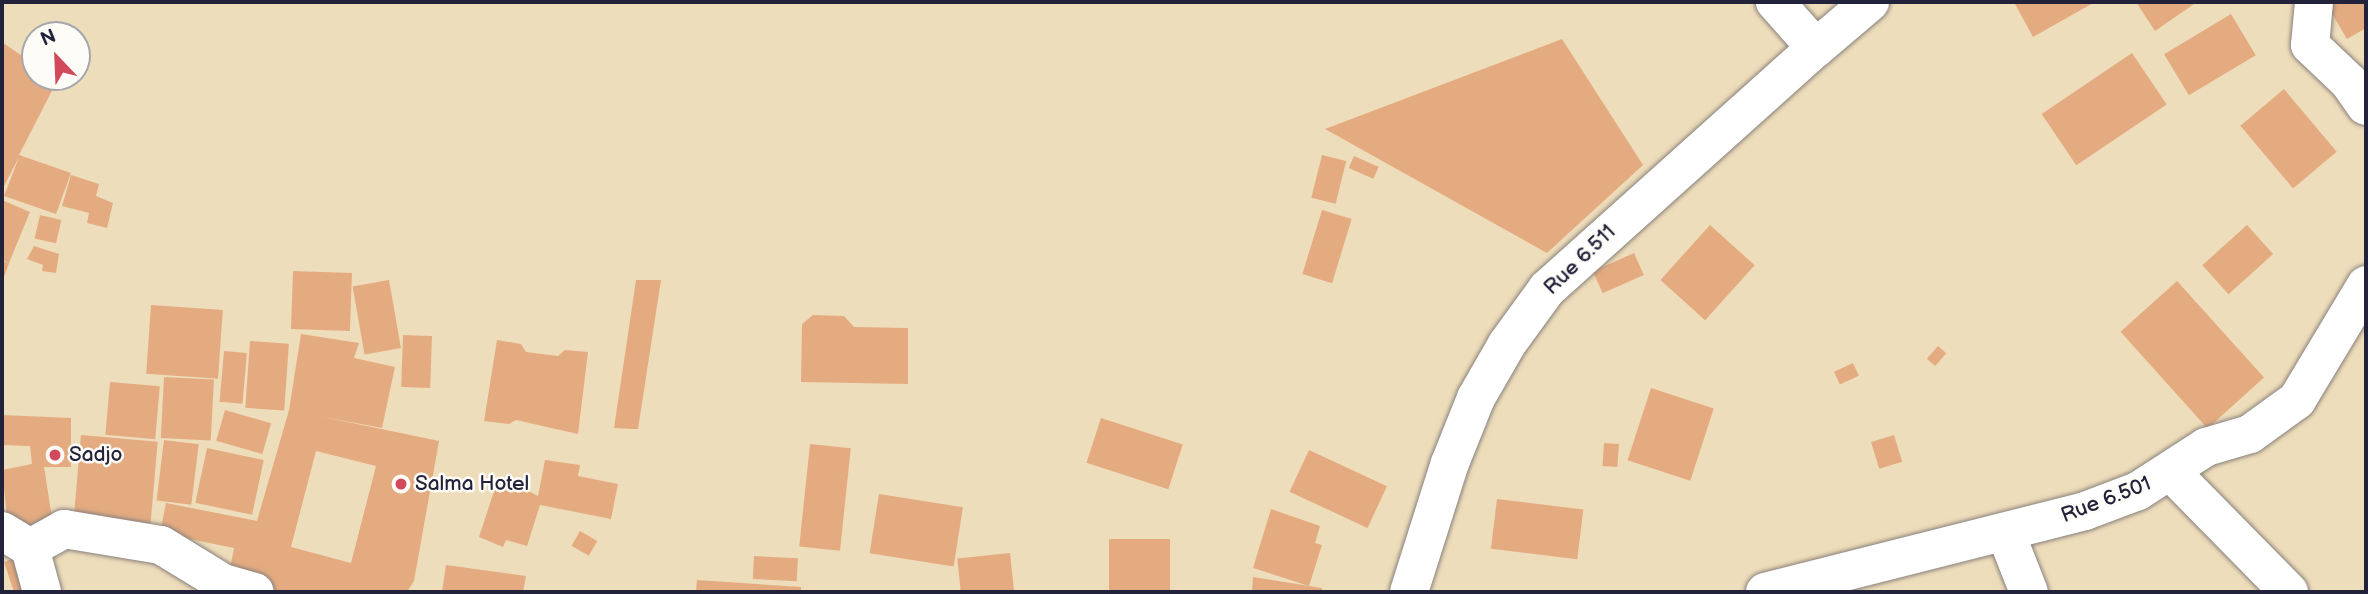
<!DOCTYPE html>
<html>
<head>
<meta charset="utf-8">
<style>
	body { margin:0 }
	#map { position:relative; width:2368px; height:594px; overflow:hidden; background:#edb; font-family:"Balsamiq Sans",sans-serif }
	div>[style] { position:absolute }
	[style*='--x'] { left:calc(var(--x)*1px); top:calc(var(--y)*1px); width:calc(var(--w)*1px); rotate:calc(var(--a)*1deg) }
	.building>* { inset:0; background:#e4ab81; transform-origin:0 0 }
	.roads { filter:drop-shadow(0 0 2px #88807b) drop-shadow(0 0 2px #88807b) }
	.street>* { height:38px; margin:-19px; padding:0 19px; transform-origin:19px; border-radius:19px; background:#fff }
	.dots>* { width:19px; height:19px; translate:-50% -50%; box-sizing:border-box; border:4px solid #fdfcf7; border-radius:50% }
	span { translate:-50% -50%; white-space:nowrap; text-align:center; line-height:1.15; -webkit-text-stroke:5px #fdfcf7; paint-order:stroke }
	.street-label { font-size:21px; color:#22223b }
	.poi-label { font-size:21px; color:#22223b }
	.left { translate:0 -50%; text-align:left }
	.frame { position:absolute; inset:0; border:4px solid #22223b; pointer-events:none }
	.north { position:absolute; left:21px; top:21px; width:70px; height:70px; box-sizing:border-box; background:#fdfcf7; border:2px solid #a5a5ac; border-radius:50%; rotate:337deg; font-size:19px; font-weight:700; line-height:28px; text-align:center; color:#22223b }
	.north::after { content:''; display:block; margin:auto; width:24px; height:32px; background:#d1495b; clip-path:polygon(50% 0,100% 100%,50% 72%,0 100%) }
</style>
</head>
<body>
<div id="map">
	<div class="building">
		<i style="clip-path:polygon(2014px 2px,2095px 2px,2033px 37px)"></i>
		<i style="clip-path:polygon(2136px 2px,2197px 2px,2155px 31px)"></i>
		<i style="clip-path:polygon(2325px 2px,2366px 2px,2366px 28px,2347px 39px)"></i>
		<i style="left:2231px;top:14px;width:48px;height:78px;rotate:59deg"></i>
		<i style="clip-path:polygon(1562px 39px,1643px 165px,1547px 253px,1325px 129px)"></i>
		<i style="clip-path:polygon(2px 42px,35px 65px,35px 77px,57px 81px,19px 155px,71px 173px,56px 214px,4px 196px,19px 157px,2px 190px)"></i>
		<i style="left:2132px;top:53px;width:62px;height:109px;rotate:56deg"></i>
		<i style="left:2284px;top:89px;width:82px;height:57px;rotate:50deg"></i>
		<i style="left:1322px;top:155px;width:25px;height:44px;rotate:14deg"></i>
		<i style="left:1354px;top:156px;width:27px;height:13px;rotate:24deg"></i>
		<i style="clip-path:polygon(71px 175px,99px 184px,96px 196px,113px 203px,107px 228px,87px 223px,89px 213px,62px 206px)"></i>
		<i style="clip-path:polygon(2px 200px,30px 212px,9px 263px,2px 260px)"></i>
		<i style="left:1322px;top:210px;width:31px;height:67px;rotate:17deg"></i>
		<i style="left:40px;top:215px;width:22px;height:24px;rotate:13deg"></i>
		<i style="left:1710px;top:225px;width:60px;height:74px;rotate:42deg"></i>
		<i style="left:2247px;top:225px;width:39px;height:60px;rotate:48deg"></i>
		<i style="clip-path:polygon(34px 246px,59px 254px,56px 273px,42px 271px,43px 265px,27px 259px)"></i>
		<i style="left:1634px;top:253px;width:24px;height:45px;rotate:66deg"></i>
		<i style="clip-path:polygon(2px 261px,9px 263px,2px 283px)"></i>
		<i style="left:293px;top:271px;width:59px;height:58px;rotate:2deg"></i>
		<i style="left:389px;top:280px;width:69px;height:37px;rotate:80deg"></i>
		<i style="clip-path:polygon(636px 280px,661px 280px,638px 429px,633px 429px,614px 428px)"></i>
		<i style="left:2177px;top:281px;width:130px;height:76px;rotate:48deg"></i>
		<i style="left:151px;top:305px;width:72px;height:69px;rotate:4deg"></i>
		<i style="clip-path:polygon(813px 315px,844px 316px,854px 327px,908px 328px,908px 384px,801px 382px,802px 324px)"></i>
		<i style="clip-path:polygon(evenodd,301px 334px,359px 343px,354px 358px,395px 367px,382px 428px,319px 416px,439px 441px,414px 581px,407px 592px,238px 592px,229px 574px,234px 548px,160px 533px,166px 503px,257px 521px,289px 410px,301px 334px,316px 451px,376px 466px,351px 563px,291px 547px,316px 451px)"></i>
		<i style="left:403px;top:335px;width:29px;height:52px;rotate:2deg"></i>
		<i style="clip-path:polygon(497px 340px,521px 344px,526px 352px,558px 356px,565px 350px,588px 352px,578px 434px,516px 420px,509px 424px,484px 421px)"></i>
		<i style="left:250px;top:341px;width:39px;height:67px;rotate:4deg"></i>
		<i style="left:1938px;top:346px;width:11px;height:17px;rotate:41deg"></i>
		<i style="left:224px;top:351px;width:23px;height:51px;rotate:5deg"></i>
		<i style="left:1853px;top:363px;width:14px;height:21px;rotate:65deg"></i>
		<i style="left:164px;top:377px;width:50px;height:61px;rotate:3deg"></i>
		<i style="left:110px;top:382px;width:50px;height:53px;rotate:5deg"></i>
		<i style="left:1651px;top:388px;width:66px;height:76px;rotate:18deg"></i>
		<i style="left:225px;top:410px;width:48px;height:32px;rotate:16deg"></i>
		<i style="clip-path:polygon(2px 415px,71px 418px,71px 467px,44px 467px,53px 524px,8px 526px,2px 470px,32px 464px,30px 446px,2px 445px)"></i>
		<i style="left:1101px;top:418px;width:86px;height:47px;rotate:18deg"></i>
		<i style="left:81px;top:435px;width:77px;height:82px;rotate:5deg"></i>
		<i style="left:1894px;top:435px;width:28px;height:24px;rotate:73deg"></i>
		<i style="left:164px;top:440px;width:35px;height:61px;rotate:7deg"></i>
		<i style="left:1604px;top:443px;width:15px;height:23px;rotate:4deg"></i>
		<i style="left:810px;top:444px;width:41px;height:103px;rotate:6deg"></i>
		<i style="left:207px;top:448px;width:58px;height:56px;rotate:12deg"></i>
		<i style="left:1309px;top:450px;width:86px;height:46px;rotate:25deg"></i>
		<i style="clip-path:polygon(545px 460px,580px 465px,578px 476px,618px 484px,611px 519px,540px 505px,527px 546px,506px 540px,503px 547px,479px 537px,499px 476px,530px 486px,528px 491px,538px 496px)"></i>
		<i style="left:879px;top:494px;width:85px;height:60px;rotate:9deg"></i>
		<i style="left:1497px;top:499px;width:87px;height:50px;rotate:7deg"></i>
		<i style="clip-path:polygon(1271px 509px,1320px 526px,1315px 543px,1322px 545px,1309px 586px,1253px 568px)"></i>
		<i style="left:580px;top:531px;width:20px;height:17px;rotate:30deg"></i>
		<i style="left:1109px;top:539px;width:61px;height:53px"></i>
		<i style="left:1010px;top:553px;width:39px;height:53px;rotate:84deg"></i>
		<i style="left:754px;top:556px;width:44px;height:23px;rotate:3deg"></i>
		<i style="clip-path:polygon(18px 557px,31px 592px,14px 592px,4px 562px)"></i>
		<i style="clip-path:polygon(446px 565px,526px 576px,523px 592px,442px 592px)"></i>
		<i style="clip-path:polygon(1253px 577px,1322px 588px,1322px 592px,1252px 592px)"></i>
		<i style="clip-path:polygon(697px 580px,801px 587px,801px 592px,696px 592px)"></i>
	</div>
	<div class="roads">
		<div class="street">
			<i style="--x:2314;--y:2;--w:43;--a:95.3"></i>
			<i style="--x:2310;--y:45;--w:54;--a:43.5"></i>
			<i style="--x:2349;--y:82;--w:29;--a:55"></i>
			<i style="--x:1816;--y:48;--w:71;--a:-40.4"></i>
			<i style="--x:2172;--y:473;--w:167;--a:45.5"></i>
			<i style="--x:2;--y:531;--w:33;--a:31"></i>
			<i style="--x:30;--y:548;--w:39;--a:-29"></i>
			<i style="--x:64;--y:529;--w:98;--a:9.4"></i>
			<i style="--x:161;--y:545;--w:73;--a:31.5"></i>
			<i style="--x:223;--y:583;--w:33;--a:16"></i>
			<i style="--x:2006;--y:534;--w:62;--a:68.4"></i>
			<i style="--x:30;--y:548;--w:46;--a:74.7"></i>
			<i style="--x:1409;--y:592;--w:135;--a:-72.4"></i>
			<i style="--x:1450;--y:463;--w:70;--a:-68.2"></i>
			<i style="--x:1476;--y:398;--w:62;--a:-60.1"></i>
			<i style="--x:1507;--y:344;--w:68;--a:-54"></i>
			<i style="--x:1547;--y:289;--w:361;--a:-41.9"></i>
			<i style="--x:1816;--y:48;--w:62;--a:-131.7"></i>
			<i style="--x:1765;--y:592;--w:330;--a:-14.2"></i>
			<i style="--x:2085;--y:511;--w:57;--a:-20.7"></i>
			<i style="--x:2138;--y:491;--w:81;--a:-32.9"></i>
			<i style="--x:2206;--y:447;--w:46;--a:-16.5"></i>
			<i style="--x:2250;--y:434;--w:58;--a:-35.9"></i>
			<i style="--x:2297;--y:400;--w:134;--a:-59"></i>
		</div>
	</div>
	<div class="dots">
		<i style="left:55px;top:455px;background:#d1495b"></i>
		<i style="left:401px;top:484px;background:#d1495b"></i>
	</div>
	<div class="street-label">
		<span style="left:1580px;top:260px;rotate:-44deg">Rue 6.511</span>
		<span style="left:2106px;top:500px;rotate:-21deg">Rue 6.501</span>
	</div>
	<div class="poi-label">
		<span class="left" style="left:69px;top:455px">Sadjo</span>
		<span class="left" style="left:415px;top:484px">Salma Hotel</span>
	</div>
	<div class="frame"></div>
	<div class="north">N</div>
</div>
</body>
</html>
